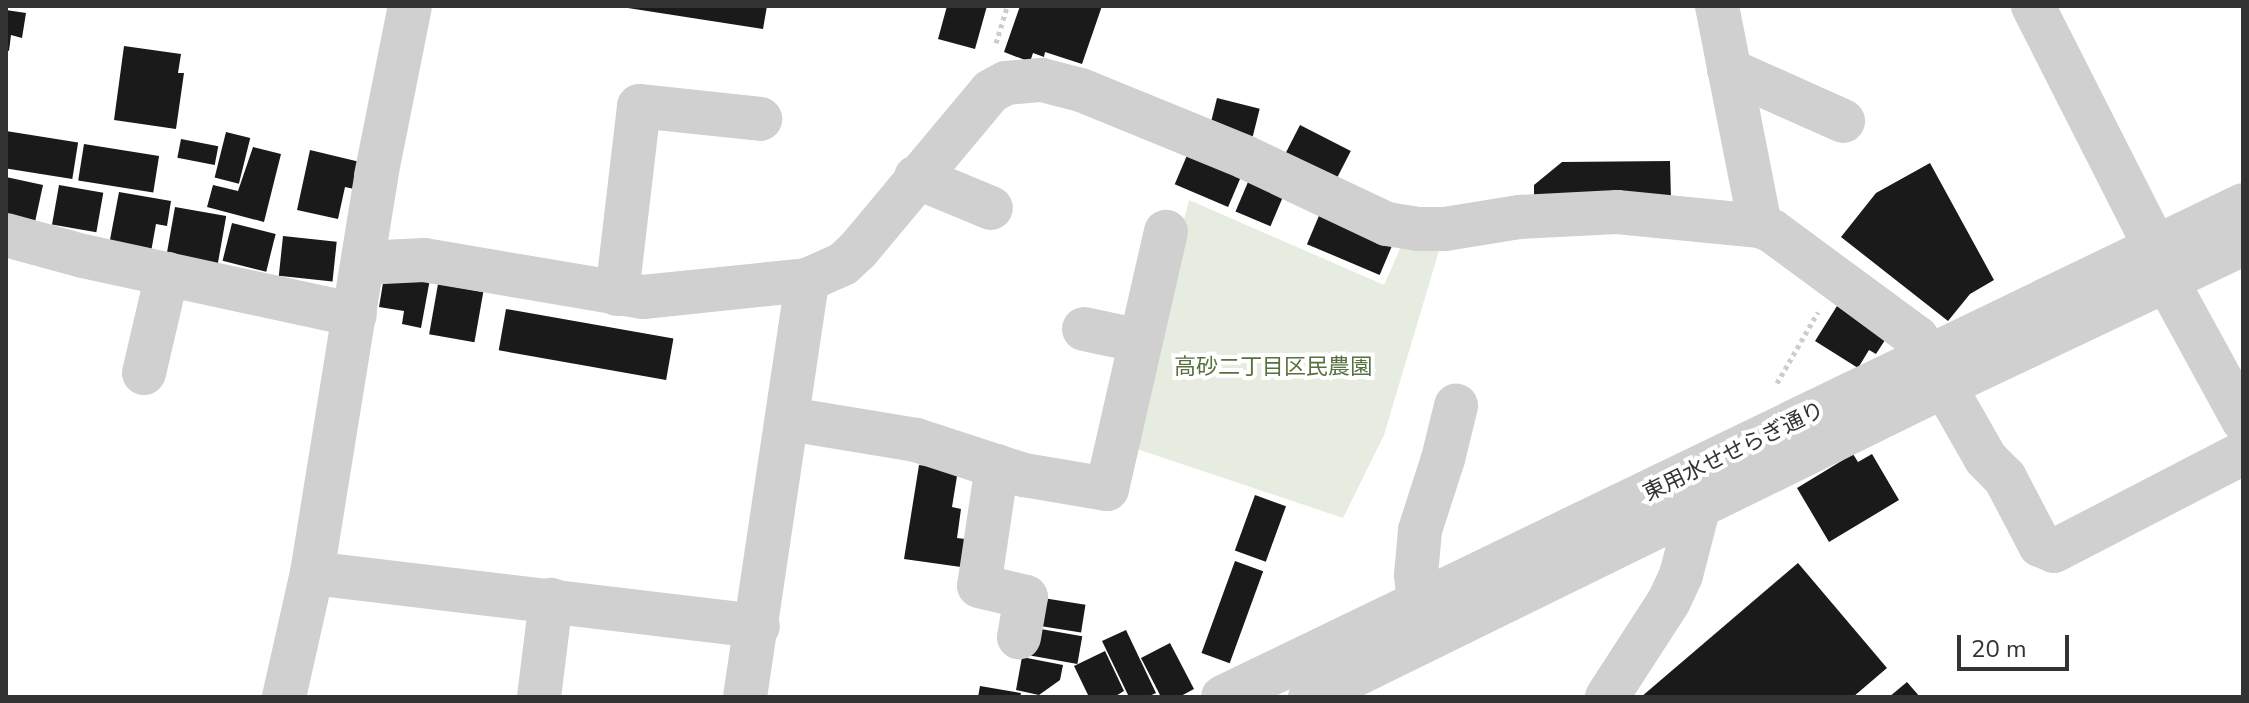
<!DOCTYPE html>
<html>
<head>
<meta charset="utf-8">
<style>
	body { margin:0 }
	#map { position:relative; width:2249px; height:703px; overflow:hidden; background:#fff; font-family:"Nunito Sans","Noto Sans JP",sans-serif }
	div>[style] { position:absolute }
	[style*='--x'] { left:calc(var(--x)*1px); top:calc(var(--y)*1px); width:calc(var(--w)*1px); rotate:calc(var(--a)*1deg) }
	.green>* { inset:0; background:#e6ecdf }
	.building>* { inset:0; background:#1a1a1a; transform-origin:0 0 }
	.path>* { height:5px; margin-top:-2.5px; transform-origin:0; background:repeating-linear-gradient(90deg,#cdcdcd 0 4px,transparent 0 8px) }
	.minor>* { height:44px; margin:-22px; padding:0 22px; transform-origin:22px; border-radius:22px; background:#d0d0d0 }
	span { translate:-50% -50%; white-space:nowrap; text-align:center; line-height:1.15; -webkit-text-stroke:8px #fff; paint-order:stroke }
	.park-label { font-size:22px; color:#56703f }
	.street-label { font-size:22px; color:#333 }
	.frame { position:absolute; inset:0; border:8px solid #333; pointer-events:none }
	.scale { position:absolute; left:1957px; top:635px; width:112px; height:36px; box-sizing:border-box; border:4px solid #333; border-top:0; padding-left:10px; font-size:24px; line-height:28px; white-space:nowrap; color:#333; -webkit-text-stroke:6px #fff; paint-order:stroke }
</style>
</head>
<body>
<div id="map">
	<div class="green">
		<i style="clip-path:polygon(1189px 200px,1384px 285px,1403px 242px,1441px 244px,1384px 435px,1343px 518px,1128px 446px)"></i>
	</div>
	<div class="building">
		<i style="clip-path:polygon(615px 6px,767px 6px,763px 29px)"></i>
		<i style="clip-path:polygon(947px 6px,987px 6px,975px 49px,938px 39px)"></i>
		<i style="clip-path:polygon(1020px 6px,1102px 6px,1082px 64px,1045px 52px,1044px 57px,1033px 53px,1030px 62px,1004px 52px)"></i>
		<i style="clip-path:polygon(6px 10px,26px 13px,22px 38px,11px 35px,9px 51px,6px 50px)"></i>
		<i style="clip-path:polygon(124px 46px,181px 54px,178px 73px,184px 73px,176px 129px,114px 120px)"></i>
		<i style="left:1217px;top:98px;width:44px;height:29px;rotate:14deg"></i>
		<i style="left:1300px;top:125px;width:57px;height:36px;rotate:27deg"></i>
		<i style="left:6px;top:131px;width:73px;height:37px;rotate:9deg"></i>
		<i style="left:226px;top:132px;width:25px;height:47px;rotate:14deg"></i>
		<i style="left:181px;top:139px;width:38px;height:19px;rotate:11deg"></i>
		<i style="left:84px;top:144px;width:76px;height:37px;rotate:9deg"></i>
		<i style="clip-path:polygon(253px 147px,281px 154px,264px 222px,207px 207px,213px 185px,238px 191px)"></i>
		<i style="clip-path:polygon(310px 150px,360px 162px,354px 189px,345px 187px,338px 219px,297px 210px)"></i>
		<i style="left:1188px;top:153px;width:58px;height:34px;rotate:23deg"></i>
		<i style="clip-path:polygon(1670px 161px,1671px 200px,1534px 202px,1534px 185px,1562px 162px)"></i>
		<i style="clip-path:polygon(1930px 163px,1994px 280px,1970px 294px,1948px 321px,1841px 237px,1876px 193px)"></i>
		<i style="clip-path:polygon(6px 177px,43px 185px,35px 222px,6px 216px)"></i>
		<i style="left:1248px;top:182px;width:38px;height:32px;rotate:23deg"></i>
		<i style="left:59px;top:185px;width:45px;height:40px;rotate:10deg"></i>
		<i style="clip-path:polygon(119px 192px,171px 201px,167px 226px,156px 224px,151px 252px,109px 245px)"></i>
		<i style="left:175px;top:207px;width:52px;height:50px;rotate:10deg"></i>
		<i style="left:1321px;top:211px;width:79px;height:36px;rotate:23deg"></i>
		<i style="left:232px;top:223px;width:45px;height:39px;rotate:14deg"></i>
		<i style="left:283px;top:236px;width:54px;height:40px;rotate:6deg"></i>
		<i style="clip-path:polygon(385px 271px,430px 279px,421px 328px,402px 324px,404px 311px,379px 307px)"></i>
		<i style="left:438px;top:284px;width:46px;height:51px;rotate:10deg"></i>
		<i style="clip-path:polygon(1837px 306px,1887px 337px,1876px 354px,1869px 350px,1858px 368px,1815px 341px)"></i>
		<i style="left:506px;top:309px;width:170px;height:42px;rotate:10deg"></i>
		<i style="clip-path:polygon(1853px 454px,1858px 462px,1872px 454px,1899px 500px,1829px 542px,1797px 488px)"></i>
		<i style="clip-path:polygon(919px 465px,958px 470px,952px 507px,961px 509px,957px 538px,973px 540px,968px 568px,904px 559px)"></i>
		<i style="left:1255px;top:495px;width:33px;height:59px;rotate:20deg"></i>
		<i style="left:1235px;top:561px;width:30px;height:98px;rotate:20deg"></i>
		<i style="clip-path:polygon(1798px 563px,1887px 668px,1853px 697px,1641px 697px)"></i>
		<i style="left:1043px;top:598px;width:43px;height:28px;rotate:9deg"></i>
		<i style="left:1035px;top:628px;width:48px;height:28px;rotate:10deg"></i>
		<i style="clip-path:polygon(1126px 630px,1156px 693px,1147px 697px,1129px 697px,1102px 641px)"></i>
		<i style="clip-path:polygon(1170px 643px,1194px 689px,1179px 697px,1161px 697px,1141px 658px)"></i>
		<i style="clip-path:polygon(1105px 651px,1124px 691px,1114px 697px,1089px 697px,1074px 666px)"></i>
		<i style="clip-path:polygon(1022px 657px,1063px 665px,1060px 680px,1039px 695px,1016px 690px)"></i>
		<i style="clip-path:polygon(1907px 682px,1920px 697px,1889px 697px)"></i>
		<i style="clip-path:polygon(980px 686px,1021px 693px,1020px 697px,978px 697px)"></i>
	</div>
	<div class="path">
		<i style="--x:996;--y:43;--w:39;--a:-73"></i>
		<i style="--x:1777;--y:383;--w:82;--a:-60"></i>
	</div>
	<div class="minor">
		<i style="--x:1717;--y:6;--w:224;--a:78.9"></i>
		<i style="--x:2033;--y:6;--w:285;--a:63.1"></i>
		<i style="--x:2162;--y:260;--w:34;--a:71"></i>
		<i style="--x:2173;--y:292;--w:146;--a:61.3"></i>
		<i style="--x:1729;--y:70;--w:125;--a:24.1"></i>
		<i style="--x:916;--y:177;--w:81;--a:22.5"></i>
		<i style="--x:6;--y:235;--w:80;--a:15.3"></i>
		<i style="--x:83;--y:256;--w:278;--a:12.2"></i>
		<i style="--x:363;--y:263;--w:61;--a:-2.8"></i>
		<i style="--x:424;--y:260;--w:222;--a:9.6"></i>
		<i style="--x:643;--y:297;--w:165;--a:-5.9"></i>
		<i style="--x:807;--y:280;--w:39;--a:-24"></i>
		<i style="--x:843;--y:264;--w:21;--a:-43"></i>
		<i style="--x:858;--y:250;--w:207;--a:-50.1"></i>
		<i style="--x:991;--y:91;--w:17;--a:-28"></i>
		<i style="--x:1006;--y:83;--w:36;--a:-5"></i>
		<i style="--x:1042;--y:80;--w:40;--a:14.4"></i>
		<i style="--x:1081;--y:90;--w:177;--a:22.2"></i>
		<i style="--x:1245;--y:157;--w:157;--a:25.3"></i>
		<i style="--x:1387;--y:224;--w:30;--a:9"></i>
		<i style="--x:1417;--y:229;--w:28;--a:0"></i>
		<i style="--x:1445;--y:229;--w:75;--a:-9.2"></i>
		<i style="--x:1519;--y:217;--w:98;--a:-2.9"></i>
		<i style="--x:1617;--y:212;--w:144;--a:5.6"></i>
		<i style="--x:1760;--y:226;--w:13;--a:23"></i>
		<i style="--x:1772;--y:231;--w:180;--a:36.4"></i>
		<i style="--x:1917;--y:338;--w:139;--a:60.3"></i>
		<i style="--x:1986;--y:459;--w:27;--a:45"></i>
		<i style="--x:2005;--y:478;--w:76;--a:62.4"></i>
		<i style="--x:2040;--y:545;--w:15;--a:23"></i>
		<i style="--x:2054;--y:551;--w:213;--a:-27.4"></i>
		<i style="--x:617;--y:294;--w:189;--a:-83.3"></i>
		<i style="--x:639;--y:106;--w:122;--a:6.1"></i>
		<i style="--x:1084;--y:329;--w:58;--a:11.9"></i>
		<i style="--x:144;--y:373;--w:102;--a:-76.9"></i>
		<i style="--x:789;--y:419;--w:129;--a:9.4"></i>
		<i style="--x:916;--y:440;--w:114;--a:18"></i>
		<i style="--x:1024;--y:475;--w:84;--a:9.6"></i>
		<i style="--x:1107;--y:489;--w:264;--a:-77.1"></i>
		<i style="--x:997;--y:466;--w:121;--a:98.5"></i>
		<i style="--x:979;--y:586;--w:48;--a:13.2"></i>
		<i style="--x:1026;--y:597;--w:41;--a:99.9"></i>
		<i style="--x:312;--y:573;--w:449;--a:6.8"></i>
		<i style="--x:1419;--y:603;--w:28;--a:-96"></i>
		<i style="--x:1416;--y:575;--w:45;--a:-84.9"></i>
		<i style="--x:1420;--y:530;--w:75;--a:-72.1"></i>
		<i style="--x:1443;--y:459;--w:55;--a:-76.2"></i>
		<i style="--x:284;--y:697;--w:127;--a:-77.3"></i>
		<i style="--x:312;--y:573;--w:402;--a:-80.8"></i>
		<i style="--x:376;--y:176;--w:173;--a:-78.7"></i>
		<i style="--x:539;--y:697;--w:98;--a:-82.9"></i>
		<i style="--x:745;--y:697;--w:422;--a:-81.5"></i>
		<i style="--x:1223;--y:697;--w:1132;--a:-25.75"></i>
		<i style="--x:1310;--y:697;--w:708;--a:-26.13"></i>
		<i style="--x:1946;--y:385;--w:329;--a:-25.4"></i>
		<i style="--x:1607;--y:697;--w:114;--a:-57.1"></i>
		<i style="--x:1669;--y:601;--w:29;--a:-65"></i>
		<i style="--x:1681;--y:575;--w:71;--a:-75.4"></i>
	</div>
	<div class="park-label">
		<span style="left:1273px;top:368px">高砂二丁目区民農園</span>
	</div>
	<div class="street-label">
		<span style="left:1734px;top:452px;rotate:-26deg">東用水せせらぎ通り</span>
	</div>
	<div class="frame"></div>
	<div class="scale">20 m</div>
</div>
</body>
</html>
